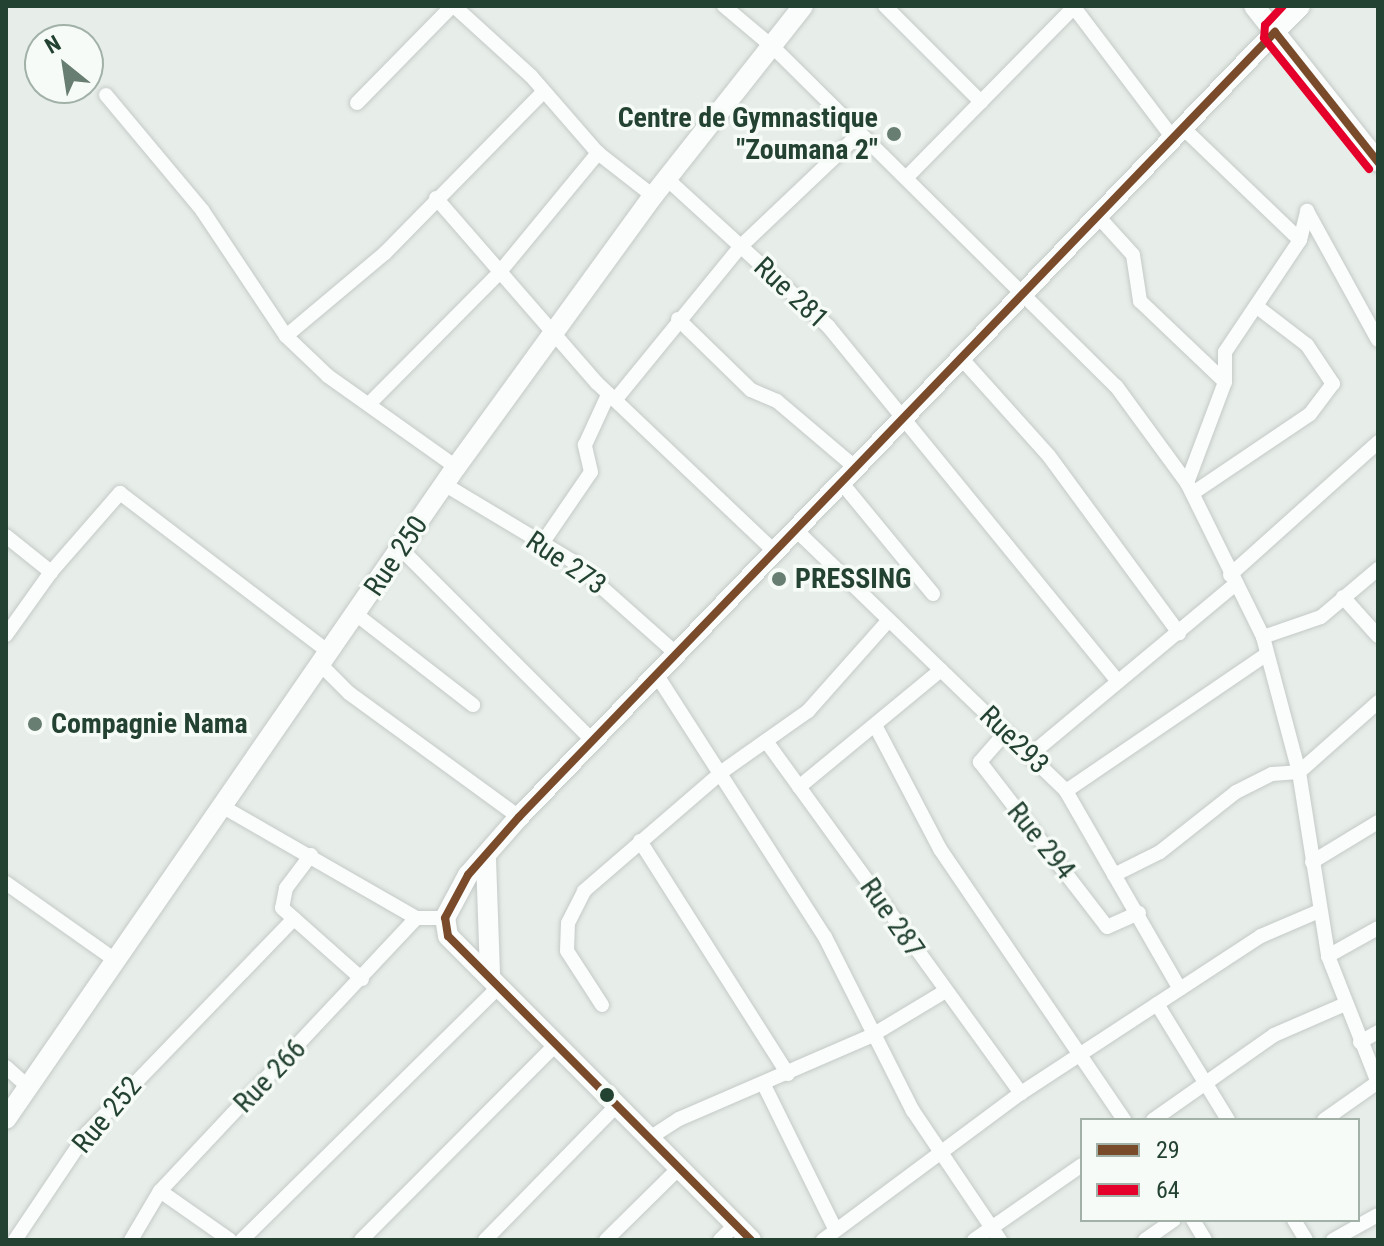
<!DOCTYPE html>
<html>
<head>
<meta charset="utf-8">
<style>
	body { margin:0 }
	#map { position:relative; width:1384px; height:1246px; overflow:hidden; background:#e7ede9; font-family:"Roboto Condensed",sans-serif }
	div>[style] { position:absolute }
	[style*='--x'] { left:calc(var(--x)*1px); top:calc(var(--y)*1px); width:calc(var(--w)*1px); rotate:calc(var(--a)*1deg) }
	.roads { filter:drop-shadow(0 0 2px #c4cac6) drop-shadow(0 0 2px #c4cac6) }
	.street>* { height:14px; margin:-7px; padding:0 7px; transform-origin:7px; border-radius:7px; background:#fbfcfc }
	.secondary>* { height:20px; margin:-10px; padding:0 10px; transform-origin:10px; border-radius:10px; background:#fbfcfc }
	.bus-1>* { height:8px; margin:-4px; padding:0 4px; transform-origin:4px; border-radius:4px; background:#7a4b2a }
	.bus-2>* { height:8px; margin:-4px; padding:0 4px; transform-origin:4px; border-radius:4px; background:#e4002b }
	.dots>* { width:22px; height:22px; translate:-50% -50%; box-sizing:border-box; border:4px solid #f6fbf7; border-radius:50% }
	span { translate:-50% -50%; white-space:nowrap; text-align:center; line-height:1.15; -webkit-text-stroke:7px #f6fbf7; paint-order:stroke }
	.poi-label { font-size:28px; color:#234232; font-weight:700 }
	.right { translate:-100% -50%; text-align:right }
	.left { translate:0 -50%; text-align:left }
	.street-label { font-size:28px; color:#234232 }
	.frame { position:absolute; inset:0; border:8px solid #234232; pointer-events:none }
	.legend { position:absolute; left:1080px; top:1118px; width:280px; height:104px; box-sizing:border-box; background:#f6fbf7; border:2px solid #a2b1a8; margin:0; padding:10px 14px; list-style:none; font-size:24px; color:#234232 }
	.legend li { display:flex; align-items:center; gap:16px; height:40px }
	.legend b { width:40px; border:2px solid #a2b1a8 }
	.north { position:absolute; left:24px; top:24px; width:80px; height:80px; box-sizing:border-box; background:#f6fbf7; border:2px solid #a2b1a8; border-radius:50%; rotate:330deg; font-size:22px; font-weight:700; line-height:32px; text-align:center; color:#234232 }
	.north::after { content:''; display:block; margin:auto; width:28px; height:36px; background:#687e72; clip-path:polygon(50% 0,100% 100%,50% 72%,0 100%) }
</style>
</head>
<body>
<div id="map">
	<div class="roads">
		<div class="street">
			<i style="--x:454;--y:6;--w:104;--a:42.3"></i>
			<i style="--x:531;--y:76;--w:102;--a:49"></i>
			<i style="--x:598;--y:153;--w:70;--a:38"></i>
			<i style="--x:724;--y:6;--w:67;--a:40.1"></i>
			<i style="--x:775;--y:49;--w:479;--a:44.7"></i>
			<i style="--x:1116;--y:386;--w:120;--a:53.8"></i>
			<i style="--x:1187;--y:483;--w:172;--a:63.7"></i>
			<i style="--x:1263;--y:637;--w:140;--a:75.1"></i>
			<i style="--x:1299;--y:772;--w:186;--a:81"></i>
			<i style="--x:1328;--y:956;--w:136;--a:68.5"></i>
			<i style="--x:885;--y:6;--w:136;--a:45"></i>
			<i style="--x:1073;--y:6;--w:164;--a:52.9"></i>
			<i style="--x:106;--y:95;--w:150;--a:50.1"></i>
			<i style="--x:202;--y:210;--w:151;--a:56.3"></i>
			<i style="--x:286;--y:336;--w:58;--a:43.6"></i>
			<i style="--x:328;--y:376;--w:157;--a:35.4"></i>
			<i style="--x:357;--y:103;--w:136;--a:-45.6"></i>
			<i style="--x:1182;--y:127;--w:163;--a:43.8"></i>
			<i style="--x:907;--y:177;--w:240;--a:-45.5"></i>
			<i style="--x:667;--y:179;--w:218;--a:42.4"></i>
			<i style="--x:828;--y:326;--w:459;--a:50.8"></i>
			<i style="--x:436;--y:198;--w:245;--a:49"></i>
			<i style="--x:597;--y:383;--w:247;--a:43.5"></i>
			<i style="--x:1307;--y:211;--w:147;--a:61.2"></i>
			<i style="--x:1096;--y:214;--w:55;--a:47.9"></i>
			<i style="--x:1133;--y:255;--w:47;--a:81.3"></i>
			<i style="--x:1140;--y:301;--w:117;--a:43.6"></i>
			<i style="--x:678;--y:319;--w:102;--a:44.2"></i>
			<i style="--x:751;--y:390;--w:28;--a:23"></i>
			<i style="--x:777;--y:401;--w:104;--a:40.3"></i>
			<i style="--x:286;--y:336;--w:129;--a:-40"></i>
			<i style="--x:385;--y:253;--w:223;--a:-45.5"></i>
			<i style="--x:962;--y:359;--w:130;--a:48.1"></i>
			<i style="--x:1049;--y:456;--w:220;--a:53.7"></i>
			<i style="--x:616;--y:399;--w:198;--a:-50.8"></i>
			<i style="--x:741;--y:246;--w:161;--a:-43.5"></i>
			<i style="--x:370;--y:403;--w:183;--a:-45.2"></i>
			<i style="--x:499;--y:273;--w:156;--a:-50.5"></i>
			<i style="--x:841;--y:482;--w:145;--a:50.6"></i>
			<i style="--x:1187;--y:483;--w:108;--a:-69.4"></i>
			<i style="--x:1225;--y:382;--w:30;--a:-90"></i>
			<i style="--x:1225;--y:352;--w:135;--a:-56.2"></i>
			<i style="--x:1300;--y:240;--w:30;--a:-76"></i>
			<i style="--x:444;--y:484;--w:149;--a:31"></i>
			<i style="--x:572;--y:561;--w:142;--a:41.6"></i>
			<i style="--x:1193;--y:493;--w:141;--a:-34"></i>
			<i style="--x:1310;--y:414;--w:38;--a:-53"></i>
			<i style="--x:1333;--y:384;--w:47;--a:-123.7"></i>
			<i style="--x:1307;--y:345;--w:64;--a:-142.6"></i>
			<i style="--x:797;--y:531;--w:374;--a:44"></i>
			<i style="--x:1066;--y:791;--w:228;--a:60.1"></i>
			<i style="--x:6;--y:536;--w:58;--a:38.7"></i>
			<i style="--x:541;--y:545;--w:88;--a:-55.6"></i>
			<i style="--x:591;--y:472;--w:28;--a:-103"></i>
			<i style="--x:585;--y:445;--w:55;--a:-65.3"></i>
			<i style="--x:401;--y:549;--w:272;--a:45"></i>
			<i style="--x:1230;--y:575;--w:199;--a:-41.9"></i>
			<i style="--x:1343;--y:597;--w:52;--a:48.1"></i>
			<i style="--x:357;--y:615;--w:147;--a:37.8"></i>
			<i style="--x:6;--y:635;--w:77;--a:-54.5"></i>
			<i style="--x:51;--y:572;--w:105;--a:-48.9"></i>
			<i style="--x:120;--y:493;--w:264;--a:37.3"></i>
			<i style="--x:1263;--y:637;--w:61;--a:-19"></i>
			<i style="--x:1321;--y:617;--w:75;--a:-40.1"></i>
			<i style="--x:322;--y:666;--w:38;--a:45"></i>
			<i style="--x:349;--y:693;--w:210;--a:36.1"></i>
			<i style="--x:658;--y:677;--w:309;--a:57.3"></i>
			<i style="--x:825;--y:937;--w:195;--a:63.2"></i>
			<i style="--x:913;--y:1111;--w:156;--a:56"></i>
			<i style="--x:876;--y:727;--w:138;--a:62.3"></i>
			<i style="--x:940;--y:849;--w:328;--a:55.8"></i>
			<i style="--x:1006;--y:732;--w:40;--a:131"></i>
			<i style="--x:980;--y:762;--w:208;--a:52.4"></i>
			<i style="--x:1107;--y:927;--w:35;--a:-24"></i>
			<i style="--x:766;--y:741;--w:435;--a:54.1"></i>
			<i style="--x:1029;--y:756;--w:267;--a:-39.8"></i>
			<i style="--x:799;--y:787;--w:184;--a:-39.5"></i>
			<i style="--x:1066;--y:791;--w:241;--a:-34.3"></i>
			<i style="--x:225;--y:808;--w:220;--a:29.9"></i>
			<i style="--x:416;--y:918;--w:29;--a:0"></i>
			<i style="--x:640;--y:841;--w:276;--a:57.6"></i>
			<i style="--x:311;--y:855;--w:41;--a:127.1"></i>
			<i style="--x:286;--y:888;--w:20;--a:101"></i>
			<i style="--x:282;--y:908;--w:107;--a:41.6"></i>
			<i style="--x:1312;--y:862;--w:77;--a:-31.2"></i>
			<i style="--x:1114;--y:875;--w:51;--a:-26.6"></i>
			<i style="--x:1160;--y:852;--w:97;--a:-38.3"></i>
			<i style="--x:1236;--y:792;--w:40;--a:-26.6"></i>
			<i style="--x:1272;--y:774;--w:27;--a:-4"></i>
			<i style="--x:1299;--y:772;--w:106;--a:-41.5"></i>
			<i style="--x:6;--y:883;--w:133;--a:35.2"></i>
			<i style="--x:1328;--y:956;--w:57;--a:-29.2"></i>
			<i style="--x:1157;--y:1004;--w:136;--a:58.5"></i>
			<i style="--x:602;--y:1005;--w:64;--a:-122.9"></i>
			<i style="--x:567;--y:951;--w:28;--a:-88"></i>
			<i style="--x:568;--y:923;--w:36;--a:-63"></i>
			<i style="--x:584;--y:891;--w:184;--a:-40.8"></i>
			<i style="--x:723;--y:771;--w:104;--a:-35.2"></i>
			<i style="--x:808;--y:711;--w:120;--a:-48.4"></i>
			<i style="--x:1360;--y:1042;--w:21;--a:-29"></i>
			<i style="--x:6;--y:1067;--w:31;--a:42"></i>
			<i style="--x:763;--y:1083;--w:163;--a:63.7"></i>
			<i style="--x:1153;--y:1120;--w:148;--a:-35.1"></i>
			<i style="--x:1274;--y:1035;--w:75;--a:-23.5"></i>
			<i style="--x:1324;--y:1120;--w:66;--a:-35.1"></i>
			<i style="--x:648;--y:1139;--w:37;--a:-33"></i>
			<i style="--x:679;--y:1119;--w:209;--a:-23.4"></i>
			<i style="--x:871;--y:1036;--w:85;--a:-31.1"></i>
			<i style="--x:160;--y:1191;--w:85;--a:35"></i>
			<i style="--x:1193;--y:1220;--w:23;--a:59"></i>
			<i style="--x:1294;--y:1220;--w:23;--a:59"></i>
			<i style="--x:15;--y:1240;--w:129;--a:-56.1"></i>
			<i style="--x:87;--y:1133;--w:298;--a:-46"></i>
			<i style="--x:131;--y:1240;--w:57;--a:-59.4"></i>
			<i style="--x:160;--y:1191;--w:374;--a:-46.8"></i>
			<i style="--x:242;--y:1240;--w:363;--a:-44.6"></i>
			<i style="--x:361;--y:1240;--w:276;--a:-45.1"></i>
			<i style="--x:485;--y:1240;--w:189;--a:-45.6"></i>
			<i style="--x:606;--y:1240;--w:98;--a:-44.6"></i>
			<i style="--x:720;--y:1240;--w:21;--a:-45"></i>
			<i style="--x:823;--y:1240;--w:247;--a:-36.6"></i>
			<i style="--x:1021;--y:1093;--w:287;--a:-33.2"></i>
			<i style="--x:1261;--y:936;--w:63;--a:-23.3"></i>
			<i style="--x:974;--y:1240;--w:131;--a:-34.8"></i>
			<i style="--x:1145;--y:1240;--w:35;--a:-35"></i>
			<i style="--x:1333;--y:1240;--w:51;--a:-29.1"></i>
		</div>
		<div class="secondary">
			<i style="--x:1254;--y:6;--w:199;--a:51.5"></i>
			<i style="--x:486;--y:859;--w:116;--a:88"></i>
			<i style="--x:6;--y:1119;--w:792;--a:-55.39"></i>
			<i style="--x:456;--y:467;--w:335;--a:-54"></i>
			<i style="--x:653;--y:196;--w:242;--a:-51.7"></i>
			<i style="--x:751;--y:1240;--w:429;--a:-134.9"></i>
			<i style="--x:448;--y:936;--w:18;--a:-99"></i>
			<i style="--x:445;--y:918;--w:49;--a:-61.9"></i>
			<i style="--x:468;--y:875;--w:77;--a:-48.7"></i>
			<i style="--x:519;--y:817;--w:1126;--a:-46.08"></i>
		</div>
	</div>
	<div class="bus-1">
		<i style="--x:1275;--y:32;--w:166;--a:51.6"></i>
		<i style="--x:751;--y:1240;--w:429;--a:-134.9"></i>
		<i style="--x:448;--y:936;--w:18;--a:-99"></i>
		<i style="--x:445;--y:918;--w:49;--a:-61.9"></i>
		<i style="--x:468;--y:875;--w:77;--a:-48.7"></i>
		<i style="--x:519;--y:817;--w:1090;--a:-46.08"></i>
	</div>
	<div class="bus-2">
		<i style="--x:1283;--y:6;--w:26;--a:133"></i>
		<i style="--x:1265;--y:25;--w:13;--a:94"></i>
		<i style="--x:1264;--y:38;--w:168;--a:51.3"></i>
	</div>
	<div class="dots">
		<i style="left:894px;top:134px;background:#687e72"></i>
		<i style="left:779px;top:579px;background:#687e72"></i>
		<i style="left:35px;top:724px;background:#687e72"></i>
		<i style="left:607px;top:1095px;background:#234232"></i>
	</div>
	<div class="poi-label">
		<span class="right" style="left:878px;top:134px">Centre de Gymnastique<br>"Zoumana 2"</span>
		<span class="left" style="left:795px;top:579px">PRESSING</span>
		<span class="left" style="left:51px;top:724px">Compagnie Nama</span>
	</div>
	<div class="street-label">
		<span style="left:791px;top:293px;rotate:43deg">Rue 281</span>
		<span style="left:396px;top:556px;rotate:-56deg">Rue 250</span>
		<span style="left:566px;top:563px;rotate:34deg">Rue 273</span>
		<span style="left:1014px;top:740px;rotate:44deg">Rue293</span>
		<span style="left:1041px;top:841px;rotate:51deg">Rue 294</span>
		<span style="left:892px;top:918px;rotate:55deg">Rue 287</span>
		<span style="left:270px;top:1076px;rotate:-46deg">Rue 266</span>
		<span style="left:107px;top:1115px;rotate:-50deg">Rue 252</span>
	</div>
	<div class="frame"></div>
	<ul class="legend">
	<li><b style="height:10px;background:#7a4b2a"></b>29</li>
	<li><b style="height:10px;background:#e4002b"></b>64</li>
	</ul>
	<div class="north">N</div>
</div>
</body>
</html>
